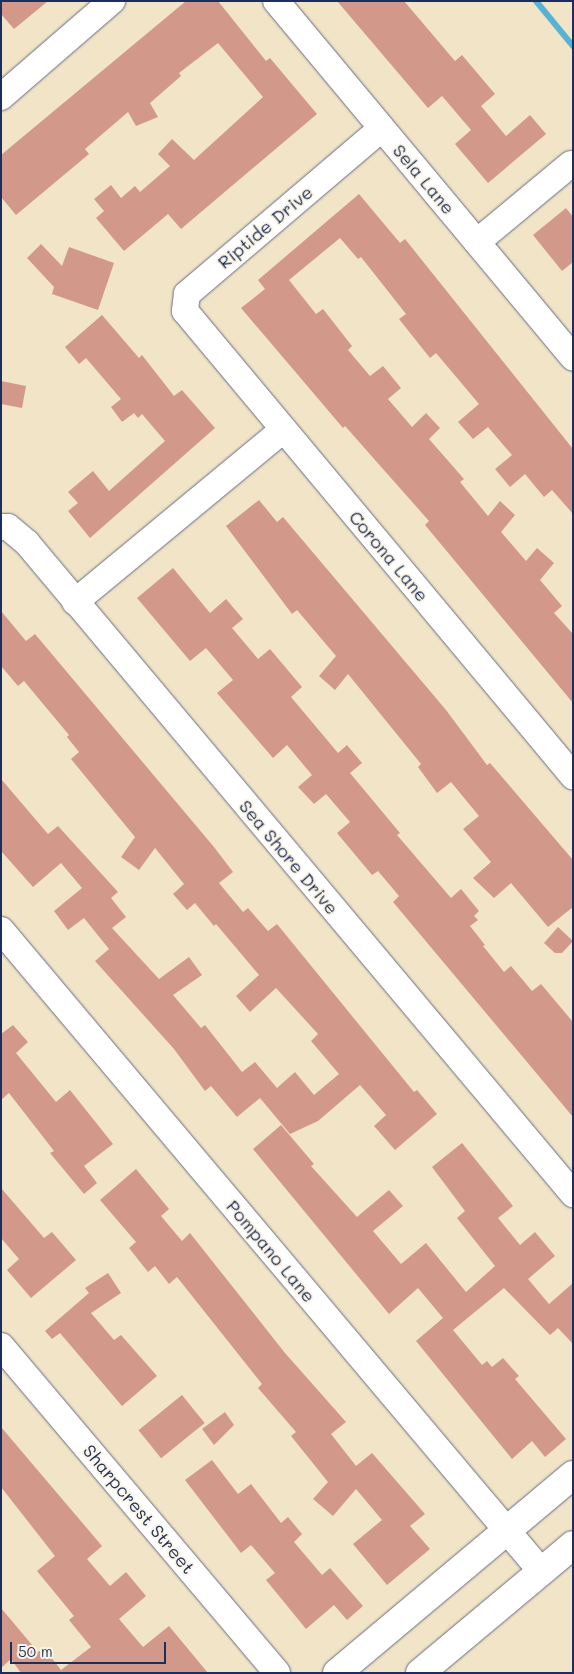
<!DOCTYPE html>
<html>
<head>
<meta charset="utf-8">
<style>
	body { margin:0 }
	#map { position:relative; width:574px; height:1674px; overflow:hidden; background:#f2e4c7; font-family:Mali,sans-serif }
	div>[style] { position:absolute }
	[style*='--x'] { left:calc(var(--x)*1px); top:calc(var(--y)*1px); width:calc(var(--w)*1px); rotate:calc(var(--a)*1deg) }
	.stream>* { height:6px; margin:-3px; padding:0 3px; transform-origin:3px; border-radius:3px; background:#56b3d4 }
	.building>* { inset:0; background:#d2998b; transform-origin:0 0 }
	.roads { filter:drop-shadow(0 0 1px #666e83) drop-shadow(0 0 1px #666e83) }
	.minor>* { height:26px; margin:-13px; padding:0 13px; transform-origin:13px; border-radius:13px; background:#fff }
	.major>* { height:28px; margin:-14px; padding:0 14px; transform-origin:14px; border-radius:14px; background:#fff }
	span { translate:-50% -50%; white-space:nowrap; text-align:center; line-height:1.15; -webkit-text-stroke:4px #fcf5e5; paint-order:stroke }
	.street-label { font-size:18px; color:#1b2f5e }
	.frame { position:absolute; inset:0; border:2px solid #1b2f5e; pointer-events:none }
	.scale { position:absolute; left:10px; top:1642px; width:156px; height:22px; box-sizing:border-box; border:2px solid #1b2f5e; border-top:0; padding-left:6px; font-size:15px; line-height:18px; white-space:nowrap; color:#1b2f5e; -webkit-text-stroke:4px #fcf5e5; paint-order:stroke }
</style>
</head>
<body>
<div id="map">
	<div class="stream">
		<i style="--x:536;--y:1;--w:58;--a:50.6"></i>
	</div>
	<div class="building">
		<i style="clip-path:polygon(1px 1px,48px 1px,14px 29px,1px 14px)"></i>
		<i style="clip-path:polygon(186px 1px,218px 1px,266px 61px,270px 58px,317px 114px,181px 229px,168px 214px,124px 251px,96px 218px,104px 211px,94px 199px,111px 185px,121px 198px,135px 186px,140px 192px,170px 166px,158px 154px,172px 139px,194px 160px,263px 97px,218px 43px,179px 73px,181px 76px,150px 103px,158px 117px,136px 126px,128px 112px,85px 149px,89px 154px,16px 215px,1px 197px,1px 155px)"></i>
		<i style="clip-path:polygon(337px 1px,404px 1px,455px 61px,462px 55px,495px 94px,481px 106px,506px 136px,530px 115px,546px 134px,488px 183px,455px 144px,471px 130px,442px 96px,428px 108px)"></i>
		<i style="clip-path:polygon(359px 194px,400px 243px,405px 239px,573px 449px,573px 514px,552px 490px,544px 497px,525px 474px,510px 487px,495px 469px,512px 455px,488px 427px,473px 439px,458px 422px,479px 404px,436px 353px,430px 358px,399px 319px,406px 314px,361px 257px,358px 259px,340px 238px,289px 280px,316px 314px,323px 309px,352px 346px,348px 350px,370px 376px,383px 366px,401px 388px,388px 399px,412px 427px,426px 413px,440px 428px,429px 439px,464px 479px,460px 482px,488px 516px,500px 501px,515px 515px,501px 532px,526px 561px,537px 548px,554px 563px,540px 580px,562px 606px,554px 613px,573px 634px,573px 703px,425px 525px,429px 521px,345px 426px,343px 428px,241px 308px,265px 289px,258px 280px)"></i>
		<i style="clip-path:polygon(566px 208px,573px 217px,573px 262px,562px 271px,533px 235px)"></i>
		<i style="clip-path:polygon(41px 244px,62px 266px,69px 247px,114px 263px,98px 310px,52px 294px,54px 287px,27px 258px)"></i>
		<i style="clip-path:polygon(102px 315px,139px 358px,142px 355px,174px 396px,182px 390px,215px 428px,90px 538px,68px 511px,78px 503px,68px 492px,93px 471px,109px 491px,165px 441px,142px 414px,138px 418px,134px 413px,122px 422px,111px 407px,121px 399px,86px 358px,79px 364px,65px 347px)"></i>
		<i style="clip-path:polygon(1px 381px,26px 386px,22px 408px,1px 404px)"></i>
		<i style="clip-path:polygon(259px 500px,277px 522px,283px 517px,446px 710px,487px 765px,490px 763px,573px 860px,573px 907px,548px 927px,511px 883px,494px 898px,473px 878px,491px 862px,463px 829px,479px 816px,451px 782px,437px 793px,418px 767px,421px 764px,348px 674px,335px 690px,319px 676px,336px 656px,297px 610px,292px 614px,226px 526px)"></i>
		<i style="clip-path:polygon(173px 568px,210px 613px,226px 599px,243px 619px,232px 628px,258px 659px,270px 649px,302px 687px,291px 697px,338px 753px,347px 745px,362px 763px,350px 773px,400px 833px,397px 835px,451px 898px,461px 889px,479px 911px,474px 916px,478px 920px,470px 926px,485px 945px,483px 946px,504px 972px,511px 966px,532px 991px,541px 984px,573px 1022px,573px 1117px,393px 902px,399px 896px,378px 871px,372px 875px,337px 833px,350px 822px,326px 794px,314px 804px,298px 787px,312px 775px,287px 745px,273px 758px,217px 693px,233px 680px,206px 648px,190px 661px,137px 598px)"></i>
		<i style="clip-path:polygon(1px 611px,26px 641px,35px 634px,214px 847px,233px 872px,219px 883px,243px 912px,248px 908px,268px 931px,277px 924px,414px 1092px,417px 1090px,437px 1114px,395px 1150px,374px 1126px,386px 1115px,360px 1085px,318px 1121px,290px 1134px,260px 1098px,237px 1117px,211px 1086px,205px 1091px,174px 1049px,95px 961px,109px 949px,84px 918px,68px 930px,54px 911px,82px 888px,61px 863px,33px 887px,1px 851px,1px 779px,48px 834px,58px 826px,118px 892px,111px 898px,126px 917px,112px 928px,159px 979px,189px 957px,202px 975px,173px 995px,201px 1028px,205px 1025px,242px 1072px,255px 1062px,277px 1088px,295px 1072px,314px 1095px,339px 1074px,311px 1041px,318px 1034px,276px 988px,250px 1012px,236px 996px,259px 975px,216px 924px,214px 926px,195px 903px,187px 910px,173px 894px,184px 884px,155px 848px,139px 870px,121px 857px,135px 837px,71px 759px,79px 752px,67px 737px,69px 735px,24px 681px,18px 686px,1px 666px)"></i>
		<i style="clip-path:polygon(558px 927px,573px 941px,562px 953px,555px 953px,544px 943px)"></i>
		<i style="clip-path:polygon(13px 1025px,28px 1042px,16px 1053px,56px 1102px,70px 1090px,113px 1144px,84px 1166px,97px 1183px,84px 1194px,50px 1153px,54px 1151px,9px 1093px,1px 1100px,1px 1034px)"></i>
		<i style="clip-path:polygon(281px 1125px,314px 1164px,311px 1166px,357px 1217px,389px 1190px,403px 1206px,373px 1231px,401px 1264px,426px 1243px,466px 1292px,495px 1266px,457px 1218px,465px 1211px,432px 1167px,462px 1143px,513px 1206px,498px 1218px,520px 1245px,535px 1232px,555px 1256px,528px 1279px,549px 1304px,573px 1283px,573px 1344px,558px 1328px,550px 1335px,504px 1288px,453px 1330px,482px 1365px,487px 1361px,492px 1367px,503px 1358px,519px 1376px,515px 1379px,566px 1439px,545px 1457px,532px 1441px,512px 1459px,416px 1341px,443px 1318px,418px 1288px,389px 1314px,253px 1149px)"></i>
		<i style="clip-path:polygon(136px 1169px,169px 1209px,161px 1216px,182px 1241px,190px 1233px,285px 1353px,346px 1422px,331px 1434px,356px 1466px,372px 1453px,425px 1514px,410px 1526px,430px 1549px,387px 1585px,353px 1544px,382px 1520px,356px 1489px,333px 1516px,313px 1499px,328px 1482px,291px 1436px,296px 1432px,258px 1388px,262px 1384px,177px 1277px,169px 1284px,155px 1266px,148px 1272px,129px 1248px,136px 1242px,100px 1200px)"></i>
		<i style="clip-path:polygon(1px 1188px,44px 1238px,52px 1232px,76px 1260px,31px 1298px,7px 1270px,19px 1259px,1px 1238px)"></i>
		<i style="clip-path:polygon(108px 1273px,121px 1293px,91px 1313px,114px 1340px,121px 1335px,157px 1376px,122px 1406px,60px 1333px,52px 1339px,45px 1331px,89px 1293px,85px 1288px)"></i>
		<i style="left:182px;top:1395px;width:36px;height:56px;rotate:51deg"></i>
		<i style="clip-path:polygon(225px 1412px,234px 1425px,214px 1445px,202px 1429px)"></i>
		<i style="clip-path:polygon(1px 1427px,102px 1546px,87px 1559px,110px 1586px,126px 1572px,146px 1596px,119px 1619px,143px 1647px,169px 1626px,208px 1673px,21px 1673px,11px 1659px,1px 1668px,1px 1608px,38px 1652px,44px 1648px,61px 1670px,91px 1647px,69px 1620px,74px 1616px,37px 1571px,55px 1556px,1px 1487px)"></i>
		<i style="clip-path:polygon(212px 1460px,238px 1494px,251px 1484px,281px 1523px,288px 1517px,302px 1534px,294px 1542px,322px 1575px,330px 1568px,363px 1606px,347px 1620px,334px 1605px,306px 1629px,266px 1580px,275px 1573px,251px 1545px,241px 1553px,185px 1480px)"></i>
	</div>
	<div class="roads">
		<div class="minor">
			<i style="--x:276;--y:1;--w:464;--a:50.2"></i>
			<i style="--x:1;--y:97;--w:147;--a:-40.9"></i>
			<i style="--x:381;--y:129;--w:255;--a:139.6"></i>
			<i style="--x:187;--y:294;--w:17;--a:97"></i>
			<i style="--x:185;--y:311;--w:606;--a:50.16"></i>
			<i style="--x:477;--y:242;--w:122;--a:-39.7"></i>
			<i style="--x:1;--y:527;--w:7;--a:0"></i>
			<i style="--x:8;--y:527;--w:25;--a:40"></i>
			<i style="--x:27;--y:543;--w:850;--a:50.01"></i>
			<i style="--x:75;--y:602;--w:270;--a:-39.6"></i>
			<i style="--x:1;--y:930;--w:838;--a:49.89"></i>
			<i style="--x:1;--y:1346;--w:428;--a:49.8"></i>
		</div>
		<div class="major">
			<i style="--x:337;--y:1673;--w:308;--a:-40"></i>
			<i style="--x:420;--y:1673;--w:199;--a:-39.9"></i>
		</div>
	</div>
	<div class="street-label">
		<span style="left:424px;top:179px;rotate:50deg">Sela Lane</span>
		<span style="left:265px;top:227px;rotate:-40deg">Riptide Drive</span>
		<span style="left:389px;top:556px;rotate:50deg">Corona Lane</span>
		<span style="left:289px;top:857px;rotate:50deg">Sea Shore Drive</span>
		<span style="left:271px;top:1251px;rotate:50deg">Pompano Lane</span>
		<span style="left:139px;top:1509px;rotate:50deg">Sharpcrest Street</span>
	</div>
	<div class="frame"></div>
	<div class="scale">50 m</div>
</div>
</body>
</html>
